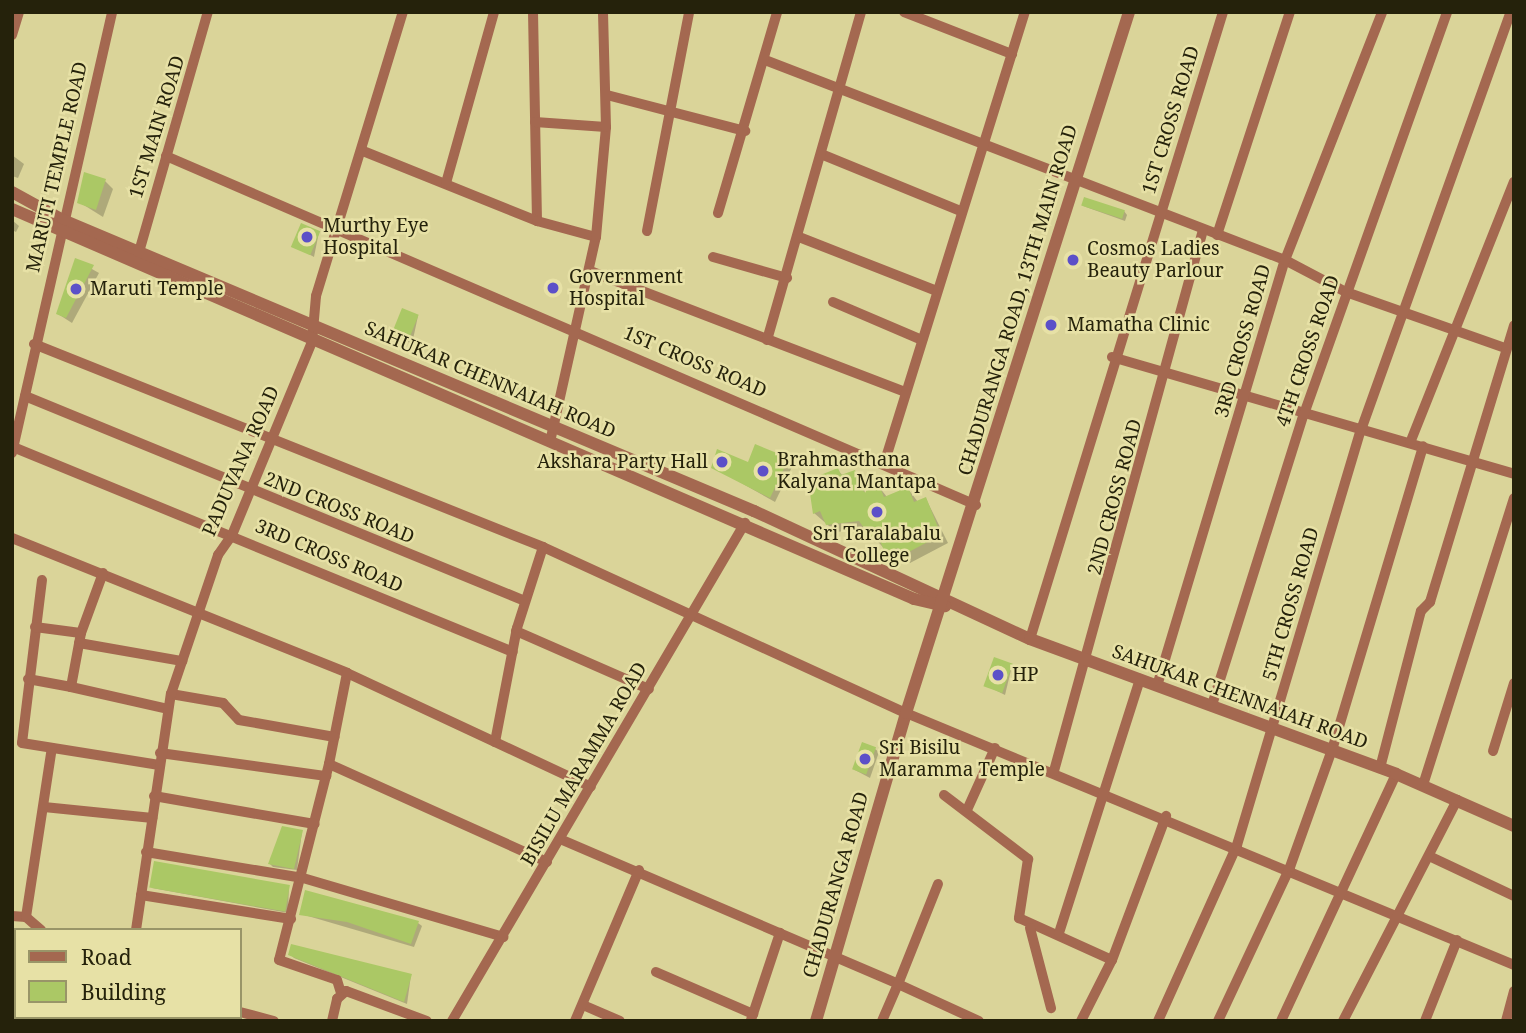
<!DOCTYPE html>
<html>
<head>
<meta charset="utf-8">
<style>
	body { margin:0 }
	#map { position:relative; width:1526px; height:1033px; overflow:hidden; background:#dad499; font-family:"Noto Serif",serif }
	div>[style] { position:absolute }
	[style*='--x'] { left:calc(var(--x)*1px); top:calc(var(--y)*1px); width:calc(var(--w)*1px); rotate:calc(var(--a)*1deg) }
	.shadow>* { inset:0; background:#0003 }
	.building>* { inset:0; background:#abc865; transform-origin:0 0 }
	.minor>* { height:10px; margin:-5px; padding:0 5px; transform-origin:5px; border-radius:5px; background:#a46850 }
	.tertiary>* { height:12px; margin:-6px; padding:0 6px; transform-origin:6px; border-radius:6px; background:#a46850 }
	.dots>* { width:19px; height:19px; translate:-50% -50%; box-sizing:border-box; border:4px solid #e7e1a6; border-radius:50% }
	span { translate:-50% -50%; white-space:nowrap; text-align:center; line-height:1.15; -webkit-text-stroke:5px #e7e1a6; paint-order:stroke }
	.street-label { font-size:19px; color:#25220b }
	.poi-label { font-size:19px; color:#25220b }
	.left { translate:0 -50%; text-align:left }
	.right { translate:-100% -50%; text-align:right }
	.frame { position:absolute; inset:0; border:14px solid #25220b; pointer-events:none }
	.legend { position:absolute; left:14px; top:928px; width:228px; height:91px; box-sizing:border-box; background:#e7e1a6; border:2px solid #999568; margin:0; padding:9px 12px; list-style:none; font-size:21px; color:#25220b }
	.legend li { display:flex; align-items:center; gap:14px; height:35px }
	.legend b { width:35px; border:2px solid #999568 }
</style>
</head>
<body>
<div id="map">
	<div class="shadow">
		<i style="clip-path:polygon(12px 155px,24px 164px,18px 178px,12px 176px)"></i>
		<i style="clip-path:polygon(105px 181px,113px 189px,103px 217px,79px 202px)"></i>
		<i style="clip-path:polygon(1083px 206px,1124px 211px,1127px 215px,1125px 221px)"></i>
		<i style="clip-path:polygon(12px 220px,19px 226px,16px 232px,12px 230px)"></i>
		<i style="clip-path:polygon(319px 232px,314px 257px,294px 246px)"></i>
		<i style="clip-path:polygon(76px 260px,99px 273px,72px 323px,58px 314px)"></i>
		<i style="clip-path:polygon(418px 316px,412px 344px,393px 334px)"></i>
		<i style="clip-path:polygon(788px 459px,793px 465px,775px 502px,713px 467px)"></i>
		<i style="clip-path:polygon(838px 470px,843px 476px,855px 472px,867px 492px,879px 487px,887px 497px,908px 489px,918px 502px,926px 499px,948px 543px,910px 563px,904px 557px,895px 560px,866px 529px,836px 532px,814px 513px)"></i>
		<i style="clip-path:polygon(1012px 666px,1005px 695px,985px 685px)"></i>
		<i style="clip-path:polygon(875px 749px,879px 752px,870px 778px,855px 770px)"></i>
		<i style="clip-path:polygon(302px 832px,297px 870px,273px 867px,270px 864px)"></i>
		<i style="clip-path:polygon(289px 886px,288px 913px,152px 888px)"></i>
		<i style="clip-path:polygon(301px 914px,418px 923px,422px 926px,414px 947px)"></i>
		<i style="clip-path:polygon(290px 954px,411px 975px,407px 1004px,294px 958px)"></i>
	</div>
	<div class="building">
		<i style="clip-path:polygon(84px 172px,106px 179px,96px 210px,77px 203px)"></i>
		<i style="left:1084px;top:197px;width:43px;height:9px;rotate:18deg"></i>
		<i style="left:301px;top:223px;width:21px;height:26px;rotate:23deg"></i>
		<i style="clip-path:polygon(75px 258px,94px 265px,66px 318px,56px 314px)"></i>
		<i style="left:402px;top:308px;width:18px;height:29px;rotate:22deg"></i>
		<i style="clip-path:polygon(755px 444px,789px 458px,770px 498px,711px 468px,717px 449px,748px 462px)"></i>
		<i style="clip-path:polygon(838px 468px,841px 475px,855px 470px,864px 492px,879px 485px,884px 497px,908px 487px,914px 502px,926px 497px,941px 535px,901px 556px,898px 548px,885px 553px,878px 536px,872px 539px,859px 521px,826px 525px,820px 511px,813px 514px,808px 480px)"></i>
		<i style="left:994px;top:657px;width:20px;height:31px;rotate:20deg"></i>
		<i style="left:862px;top:742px;width:15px;height:29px;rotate:20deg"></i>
		<i style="clip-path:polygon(282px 826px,303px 830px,294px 869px,268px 864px)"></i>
		<i style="left:154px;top:861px;width:138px;height:27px;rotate:10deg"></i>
		<i style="clip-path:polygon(305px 890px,419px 921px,411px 944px,347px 922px,299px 915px)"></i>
		<i style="clip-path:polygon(291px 944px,412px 974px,404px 1002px,288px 955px)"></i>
	</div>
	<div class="minor">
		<i style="--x:533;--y:12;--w:209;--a:88.9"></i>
		<i style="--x:904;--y:12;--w:116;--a:21.3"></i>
		<i style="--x:12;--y:35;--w:24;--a:-73"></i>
		<i style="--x:765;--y:60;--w:557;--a:21.04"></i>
		<i style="--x:1285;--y:260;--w:69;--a:27.7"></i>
		<i style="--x:1346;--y:292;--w:169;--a:19.4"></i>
		<i style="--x:607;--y:95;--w:143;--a:14.6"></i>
		<i style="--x:535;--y:122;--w:71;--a:4"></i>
		<i style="--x:363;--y:151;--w:188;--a:21.9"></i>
		<i style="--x:537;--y:221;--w:61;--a:15.2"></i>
		<i style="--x:821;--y:154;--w:151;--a:22.2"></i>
		<i style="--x:166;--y:156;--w:882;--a:23.31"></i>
		<i style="--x:446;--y:183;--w:178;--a:-74.3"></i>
		<i style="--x:718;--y:213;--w:209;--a:-73.6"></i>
		<i style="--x:647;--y:231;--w:223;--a:-79.1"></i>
		<i style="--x:1217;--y:235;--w:235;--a:-71.9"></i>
		<i style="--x:799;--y:237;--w:148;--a:21.4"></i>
		<i style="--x:139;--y:252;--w:250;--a:-74"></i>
		<i style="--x:713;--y:257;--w:77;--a:15.8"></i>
		<i style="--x:590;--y:271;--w:338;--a:21"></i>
		<i style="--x:833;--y:302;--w:97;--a:23.1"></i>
		<i style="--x:767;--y:340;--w:341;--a:-74"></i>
		<i style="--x:34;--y:344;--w:548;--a:21.74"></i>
		<i style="--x:543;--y:547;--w:399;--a:24.6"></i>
		<i style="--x:906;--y:713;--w:658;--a:22.51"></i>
		<i style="--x:1112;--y:357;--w:419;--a:16.2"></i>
		<i style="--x:25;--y:396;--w:540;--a:22.29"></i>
		<i style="--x:550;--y:442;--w:210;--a:-77.4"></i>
		<i style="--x:596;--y:237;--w:110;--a:-84.8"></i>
		<i style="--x:606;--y:127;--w:115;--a:-91.5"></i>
		<i style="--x:1410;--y:443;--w:281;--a:-68.3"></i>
		<i style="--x:13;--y:447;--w:540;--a:22.29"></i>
		<i style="--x:12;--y:453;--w:452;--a:-77.2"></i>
		<i style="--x:884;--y:464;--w:473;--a:-72.7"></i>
		<i style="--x:12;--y:538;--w:361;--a:21.9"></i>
		<i style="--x:347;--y:673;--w:269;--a:25"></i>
		<i style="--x:103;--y:573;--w:64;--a:110.1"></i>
		<i style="--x:81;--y:633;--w:55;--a:100.5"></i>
		<i style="--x:71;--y:687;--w:99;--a:12.8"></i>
		<i style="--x:42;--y:580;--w:164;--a:97"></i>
		<i style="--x:22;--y:743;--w:139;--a:9.1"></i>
		<i style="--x:35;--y:627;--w:46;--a:7.4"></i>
		<i style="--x:516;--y:631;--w:145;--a:23.6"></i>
		<i style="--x:1030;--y:639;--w:656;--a:-72.89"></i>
		<i style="--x:79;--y:643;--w:105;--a:9.9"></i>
		<i style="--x:347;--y:673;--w:93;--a:101.2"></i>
		<i style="--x:329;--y:764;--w:239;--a:24.2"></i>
		<i style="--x:28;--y:679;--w:44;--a:10.5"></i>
		<i style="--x:1157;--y:686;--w:445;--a:-73.3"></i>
		<i style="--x:1285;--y:260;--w:266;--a:-68.6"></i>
		<i style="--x:171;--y:694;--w:53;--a:9.8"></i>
		<i style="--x:223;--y:703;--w:23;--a:47"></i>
		<i style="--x:239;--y:720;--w:97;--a:10.1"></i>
		<i style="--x:1212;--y:705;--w:305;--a:-72.5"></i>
		<i style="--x:1304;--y:414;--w:427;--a:-70.4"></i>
		<i style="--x:495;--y:742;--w:116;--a:-79.1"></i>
		<i style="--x:517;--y:628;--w:85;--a:-72.2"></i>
		<i style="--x:1493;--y:751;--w:71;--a:-72.8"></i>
		<i style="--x:160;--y:753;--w:168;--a:7.9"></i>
		<i style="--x:329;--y:764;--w:202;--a:104.3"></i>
		<i style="--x:279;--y:960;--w:61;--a:19"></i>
		<i style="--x:337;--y:980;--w:14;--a:73"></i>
		<i style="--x:1380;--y:768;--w:162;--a:-75.4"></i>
		<i style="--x:1421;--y:611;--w:13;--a:-45"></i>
		<i style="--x:1430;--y:602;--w:289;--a:-73.1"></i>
		<i style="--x:1054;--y:771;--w:561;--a:-74.6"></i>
		<i style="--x:1423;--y:785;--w:301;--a:-72.4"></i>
		<i style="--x:944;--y:795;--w:106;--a:37.3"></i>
		<i style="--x:1028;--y:859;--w:60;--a:98.7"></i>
		<i style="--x:1019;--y:918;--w:102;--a:24.3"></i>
		<i style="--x:154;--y:796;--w:163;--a:9.9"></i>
		<i style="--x:44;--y:807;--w:109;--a:5.8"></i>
		<i style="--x:967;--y:810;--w:68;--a:-65.7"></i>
		<i style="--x:560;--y:839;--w:368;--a:23.2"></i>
		<i style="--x:898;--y:984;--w:40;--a:113.4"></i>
		<i style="--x:146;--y:852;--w:159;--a:9.4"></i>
		<i style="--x:303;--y:878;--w:209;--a:16.4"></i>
		<i style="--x:1429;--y:856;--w:94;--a:25.2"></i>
		<i style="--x:938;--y:884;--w:108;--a:111.8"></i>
		<i style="--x:898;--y:984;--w:89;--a:24.6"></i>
		<i style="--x:141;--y:895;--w:152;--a:9.1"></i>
		<i style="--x:12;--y:916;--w:14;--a:4"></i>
		<i style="--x:26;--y:917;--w:20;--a:41"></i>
		<i style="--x:26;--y:917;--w:171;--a:-81.3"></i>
		<i style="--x:1030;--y:928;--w:83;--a:75.3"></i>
		<i style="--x:136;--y:930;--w:239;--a:-81.6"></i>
		<i style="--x:171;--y:694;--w:147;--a:-71.3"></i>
		<i style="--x:218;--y:555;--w:24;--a:-55"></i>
		<i style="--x:232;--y:535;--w:209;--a:-67.5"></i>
		<i style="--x:312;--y:342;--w:46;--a:-85"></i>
		<i style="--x:316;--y:296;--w:297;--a:-73"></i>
		<i style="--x:1059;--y:933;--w:267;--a:-72.3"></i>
		<i style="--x:656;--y:972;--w:106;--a:23.4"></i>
		<i style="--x:12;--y:991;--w:6;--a:45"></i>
		<i style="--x:583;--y:1005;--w:40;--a:23.4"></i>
		<i style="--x:240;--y:1012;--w:35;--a:15"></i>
		<i style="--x:34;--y:1017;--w:5;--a:53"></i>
		<i style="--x:751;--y:1020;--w:92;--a:-71.6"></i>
		<i style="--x:128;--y:1021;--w:4;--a:-90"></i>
		<i style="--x:332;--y:1021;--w:23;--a:-77"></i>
		<i style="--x:337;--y:999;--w:12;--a:-42"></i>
		<i style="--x:346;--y:991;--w:86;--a:20.3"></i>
		<i style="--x:452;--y:1021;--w:578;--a:-59.53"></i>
		<i style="--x:575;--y:1021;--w:164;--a:-67"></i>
		<i style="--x:1081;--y:1021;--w:68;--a:-63.1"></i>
		<i style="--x:1112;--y:960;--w:154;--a:-69.4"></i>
		<i style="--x:1158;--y:1021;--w:193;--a:-65.8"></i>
		<i style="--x:1237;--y:845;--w:433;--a:-73.4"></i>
		<i style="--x:1361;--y:430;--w:444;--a:-70.3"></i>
		<i style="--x:1218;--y:1021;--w:170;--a:-64.9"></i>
		<i style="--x:1290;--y:867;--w:124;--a:-70.3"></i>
		<i style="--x:1332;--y:750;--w:317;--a:-73.3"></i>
		<i style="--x:1281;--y:1021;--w:272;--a:-65"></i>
		<i style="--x:1343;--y:1021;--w:249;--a:-62.7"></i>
		<i style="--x:1425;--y:1021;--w:87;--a:-68.4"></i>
		<i style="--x:1506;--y:1021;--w:31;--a:-75"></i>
	</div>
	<div class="tertiary">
		<i style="--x:12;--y:192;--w:58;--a:28.8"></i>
		<i style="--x:63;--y:220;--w:750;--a:22.84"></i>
		<i style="--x:754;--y:511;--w:304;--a:24.9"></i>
		<i style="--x:1030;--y:639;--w:390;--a:20.2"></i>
		<i style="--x:1396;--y:774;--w:129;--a:23.8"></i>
		<i style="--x:12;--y:209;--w:983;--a:23.38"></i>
		<i style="--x:914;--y:599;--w:32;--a:13"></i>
		<i style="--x:816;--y:1021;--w:321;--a:-73.7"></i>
		<i style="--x:906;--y:713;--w:736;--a:-72.35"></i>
	</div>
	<div class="dots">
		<i style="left:307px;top:237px;background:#5c50c8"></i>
		<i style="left:1073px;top:260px;background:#5c50c8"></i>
		<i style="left:553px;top:288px;background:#5c50c8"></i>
		<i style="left:76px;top:289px;background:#5c50c8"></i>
		<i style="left:1051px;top:325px;background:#5c50c8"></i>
		<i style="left:722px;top:462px;background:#5c50c8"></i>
		<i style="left:763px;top:471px;background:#5c50c8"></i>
		<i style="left:877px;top:512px;background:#5c50c8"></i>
		<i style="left:998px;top:675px;background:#5c50c8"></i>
		<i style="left:865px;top:759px;background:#5c50c8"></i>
	</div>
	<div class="street-label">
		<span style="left:1171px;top:120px;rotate:-73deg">1ST CROSS ROAD</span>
		<span style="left:157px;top:127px;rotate:-73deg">1ST MAIN ROAD</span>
		<span style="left:57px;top:167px;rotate:-77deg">MARUTI TEMPLE ROAD</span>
		<span style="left:1018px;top:300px;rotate:-73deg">CHADURANGA ROAD, 13TH MAIN ROAD</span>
		<span style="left:1243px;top:341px;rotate:-74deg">3RD CROSS ROAD</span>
		<span style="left:1308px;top:351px;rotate:-71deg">4TH CROSS ROAD</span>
		<span style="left:695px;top:362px;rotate:23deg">1ST CROSS ROAD</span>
		<span style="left:490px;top:380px;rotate:23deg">SAHUKAR CHENNAIAH ROAD</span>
		<span style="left:241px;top:461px;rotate:-66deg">PADUVANA ROAD</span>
		<span style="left:1115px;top:497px;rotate:-75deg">2ND CROSS ROAD</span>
		<span style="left:339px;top:508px;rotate:22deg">2ND CROSS ROAD</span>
		<span style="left:329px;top:556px;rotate:23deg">3RD CROSS ROAD</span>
		<span style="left:1291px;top:604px;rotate:-74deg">5TH CROSS ROAD</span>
		<span style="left:1240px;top:697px;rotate:20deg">SAHUKAR CHENNAIAH ROAD</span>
		<span style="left:584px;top:764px;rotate:-60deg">BISILU MARAMMA ROAD</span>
		<span style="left:836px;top:885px;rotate:-74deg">CHADURANGA ROAD</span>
	</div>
	<div class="poi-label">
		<span class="left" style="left:323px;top:237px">Murthy Eye<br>Hospital</span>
		<span class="left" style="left:1087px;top:260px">Cosmos Ladies<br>Beauty Parlour</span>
		<span class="left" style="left:569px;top:288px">Government<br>Hospital</span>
		<span class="left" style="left:90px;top:289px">Maruti Temple</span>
		<span class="left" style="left:1067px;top:325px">Mamatha Clinic</span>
		<span class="left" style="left:777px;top:471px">Brahmasthana<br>Kalyana Mantapa</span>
		<span class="right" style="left:708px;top:462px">Akshara Party Hall</span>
		<span style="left:877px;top:545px">Sri Taralabalu<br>College</span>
		<span class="left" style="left:1012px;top:675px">HP</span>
		<span class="left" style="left:879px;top:759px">Sri Bisilu<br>Maramma Temple</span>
	</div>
	<div class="frame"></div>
	<ul class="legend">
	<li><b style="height:9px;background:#a46850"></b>Road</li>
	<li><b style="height:19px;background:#abc865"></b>Building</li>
	</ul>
</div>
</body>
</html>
